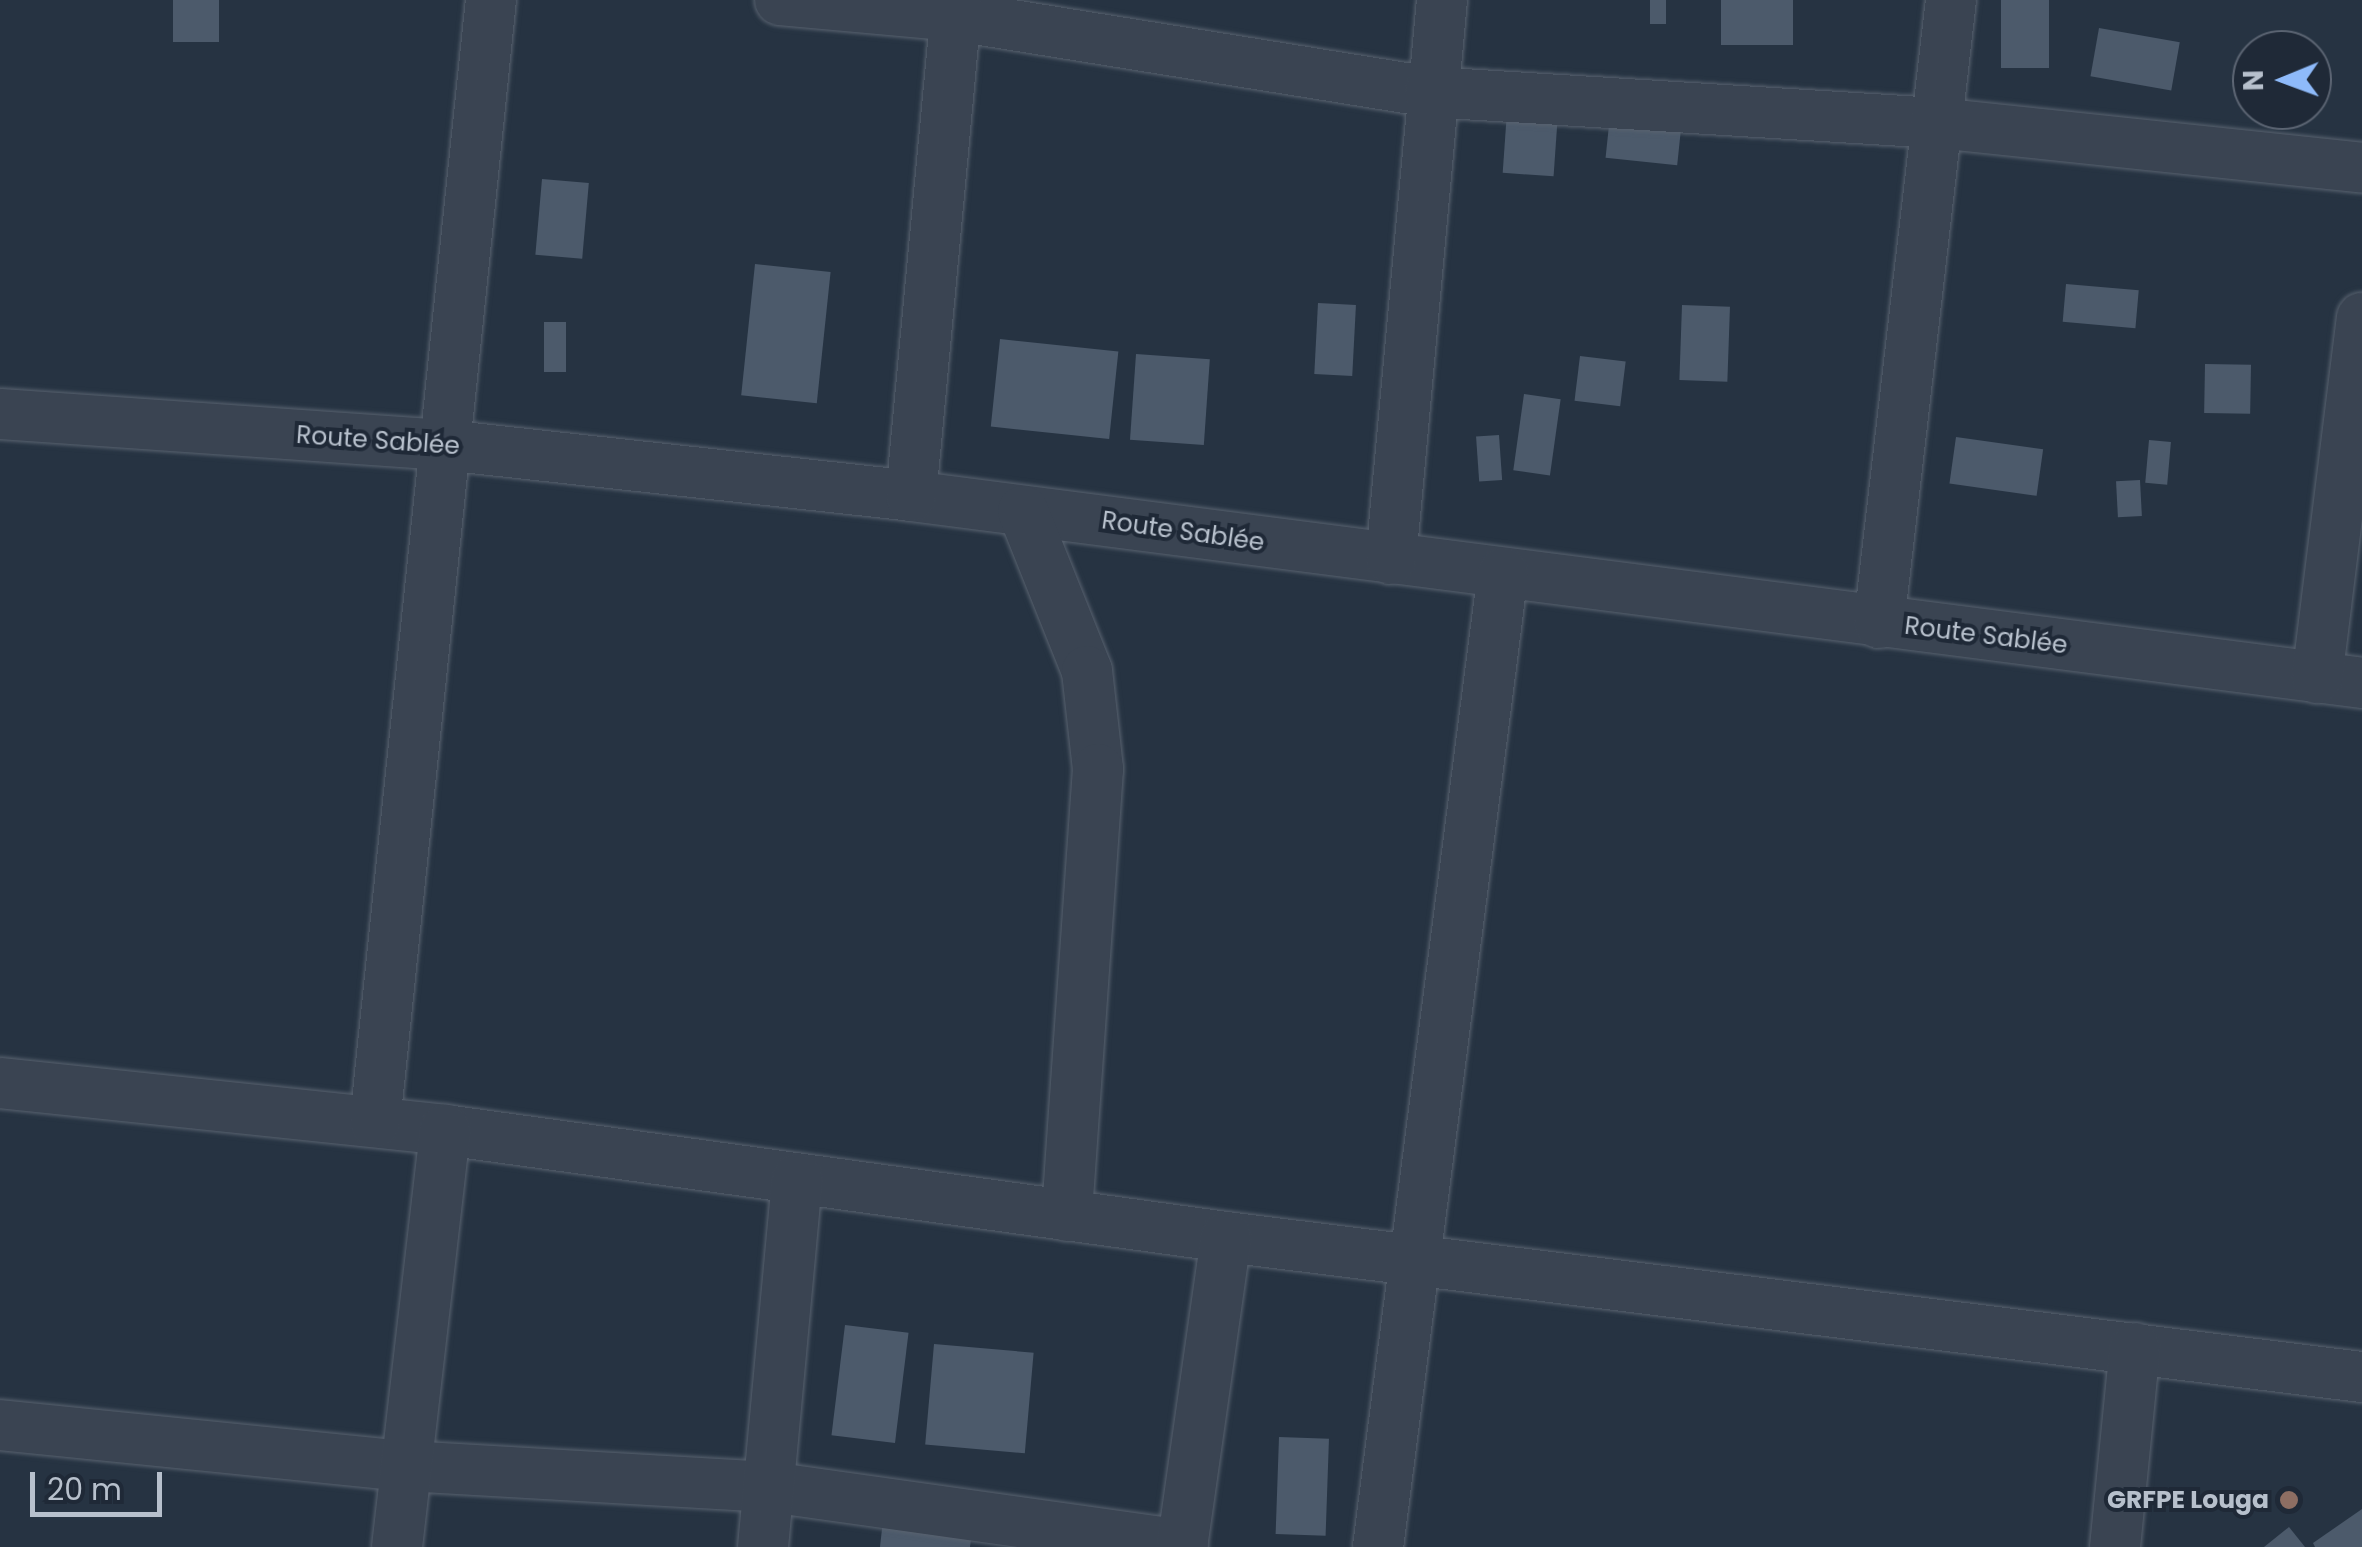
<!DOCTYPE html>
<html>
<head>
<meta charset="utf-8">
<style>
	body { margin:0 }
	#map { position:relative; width:2362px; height:1547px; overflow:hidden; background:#263342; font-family:Poppins,sans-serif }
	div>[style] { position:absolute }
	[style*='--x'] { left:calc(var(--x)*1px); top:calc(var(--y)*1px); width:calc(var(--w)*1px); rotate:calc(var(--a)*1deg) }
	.building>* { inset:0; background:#4c5a6b; transform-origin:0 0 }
	.roads { filter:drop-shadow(0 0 2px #58626f) drop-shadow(0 0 2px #58626f) }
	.street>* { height:50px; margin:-25px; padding:0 25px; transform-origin:25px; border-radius:25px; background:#3a4452 }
	.dots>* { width:28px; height:28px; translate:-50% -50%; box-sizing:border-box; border:5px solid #1f2937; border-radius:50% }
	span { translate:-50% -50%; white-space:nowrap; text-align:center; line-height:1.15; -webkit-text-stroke:8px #1f2937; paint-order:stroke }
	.street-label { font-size:25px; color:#b7c0cc }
	.poi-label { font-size:25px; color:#b7c0cc; font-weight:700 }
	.right { translate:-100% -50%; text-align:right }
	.north { position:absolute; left:2232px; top:30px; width:100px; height:100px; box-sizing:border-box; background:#1f2937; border:2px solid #5c6573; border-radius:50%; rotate:269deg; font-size:28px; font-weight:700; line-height:40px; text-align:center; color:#b7c0cc }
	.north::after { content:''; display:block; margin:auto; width:35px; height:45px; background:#8ebafa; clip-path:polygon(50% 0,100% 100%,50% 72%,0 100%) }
	.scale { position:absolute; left:30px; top:1472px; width:132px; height:45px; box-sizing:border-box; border:5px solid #b7c0cc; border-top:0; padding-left:12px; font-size:30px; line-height:35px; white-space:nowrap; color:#b7c0cc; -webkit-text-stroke:8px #1f2937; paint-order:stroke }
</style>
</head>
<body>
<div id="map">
	<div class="building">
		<i style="left:173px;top:0;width:46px;height:42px"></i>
		<i style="left:1650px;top:0;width:16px;height:24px"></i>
		<i style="left:1721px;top:0;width:72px;height:45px"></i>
		<i style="left:2001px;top:0;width:48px;height:68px"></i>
		<i style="left:2099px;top:28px;width:82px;height:49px;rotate:10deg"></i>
		<i style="left:1508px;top:97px;width:51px;height:76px;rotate:4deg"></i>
		<i style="left:1611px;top:106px;width:72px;height:52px;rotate:6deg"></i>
		<i style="left:542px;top:179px;width:47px;height:76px;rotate:5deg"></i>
		<i style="left:755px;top:264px;width:76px;height:132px;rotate:6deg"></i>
		<i style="left:2066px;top:284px;width:73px;height:38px;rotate:5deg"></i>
		<i style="left:1318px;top:303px;width:38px;height:71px;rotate:3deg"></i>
		<i style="left:1682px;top:305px;width:48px;height:75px;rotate:2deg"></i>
		<i style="left:544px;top:322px;width:22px;height:50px"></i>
		<i style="left:1000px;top:339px;width:119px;height:88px;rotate:6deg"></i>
		<i style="left:1136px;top:354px;width:74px;height:86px;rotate:4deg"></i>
		<i style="left:1580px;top:356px;width:46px;height:45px;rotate:7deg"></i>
		<i style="left:2205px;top:364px;width:46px;height:49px;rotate:1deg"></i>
		<i style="left:1524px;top:394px;width:37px;height:77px;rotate:8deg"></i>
		<i style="left:1499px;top:435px;width:45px;height:23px;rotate:86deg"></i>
		<i style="left:1956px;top:437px;width:88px;height:47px;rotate:8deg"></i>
		<i style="left:2149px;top:440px;width:22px;height:43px;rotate:5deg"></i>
		<i style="left:2140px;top:480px;width:36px;height:24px;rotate:87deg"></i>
		<i style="left:845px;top:1325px;width:64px;height:111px;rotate:7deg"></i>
		<i style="left:934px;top:1344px;width:100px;height:101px;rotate:5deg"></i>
		<i style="left:1279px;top:1437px;width:50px;height:97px;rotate:2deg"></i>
		<i style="clip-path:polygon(2362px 1509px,2362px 1547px,2315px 1547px,2313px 1543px)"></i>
		<i style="clip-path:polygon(883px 1520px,972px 1530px,970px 1547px,880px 1547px)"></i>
		<i style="clip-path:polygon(2289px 1527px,2305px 1547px,2264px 1547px)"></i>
	</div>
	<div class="roads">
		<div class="street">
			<i style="--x:780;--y:0;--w:177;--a:5.2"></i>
			<i style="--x:956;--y:16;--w:480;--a:9.1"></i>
			<i style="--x:1430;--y:92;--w:508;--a:3.5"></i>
			<i style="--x:1937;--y:123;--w:427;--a:6"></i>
			<i style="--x:0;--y:414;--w:445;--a:4"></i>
			<i style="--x:444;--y:445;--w:470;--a:6.2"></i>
			<i style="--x:911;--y:496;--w:1463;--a:7.34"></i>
			<i style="--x:911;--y:496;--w:498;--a:-84.7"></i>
			<i style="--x:1023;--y:511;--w:172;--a:68.2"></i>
			<i style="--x:1087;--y:671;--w:99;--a:83.6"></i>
			<i style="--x:1098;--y:769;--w:448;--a:94"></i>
			<i style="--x:1391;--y:559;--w:561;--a:-84.79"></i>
			<i style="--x:1879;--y:623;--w:627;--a:-83.41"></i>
			<i style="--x:2317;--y:678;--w:363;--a:-82.9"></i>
			<i style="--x:0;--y:1083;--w:447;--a:6"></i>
			<i style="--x:445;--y:1130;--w:788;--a:7.8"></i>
			<i style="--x:1226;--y:1237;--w:1145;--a:7.03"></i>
			<i style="--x:375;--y:1122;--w:1128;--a:-84.1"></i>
			<i style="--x:0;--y:1425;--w:407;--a:5.8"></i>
			<i style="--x:405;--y:1466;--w:366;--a:3.3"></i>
			<i style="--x:770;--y:1487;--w:417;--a:8"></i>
			<i style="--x:397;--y:1547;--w:420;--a:-83.4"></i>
			<i style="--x:763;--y:1547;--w:370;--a:-84.7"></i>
			<i style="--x:1182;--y:1547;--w:313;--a:-81.9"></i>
			<i style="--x:1378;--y:1547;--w:982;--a:-82.69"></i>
			<i style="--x:2115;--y:1547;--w:200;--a:-84.3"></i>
		</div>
	</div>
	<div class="dots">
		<i style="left:2289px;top:1500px;background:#8d6e63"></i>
	</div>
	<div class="street-label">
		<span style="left:378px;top:441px;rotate:4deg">Route Sablée</span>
		<span style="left:1183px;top:532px;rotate:8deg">Route Sablée</span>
		<span style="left:1986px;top:636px;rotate:7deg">Route Sablée</span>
	</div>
	<div class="poi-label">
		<span class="right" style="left:2269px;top:1500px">GRFPE Louga</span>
	</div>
	<div class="north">N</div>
	<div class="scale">20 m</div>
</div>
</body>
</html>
